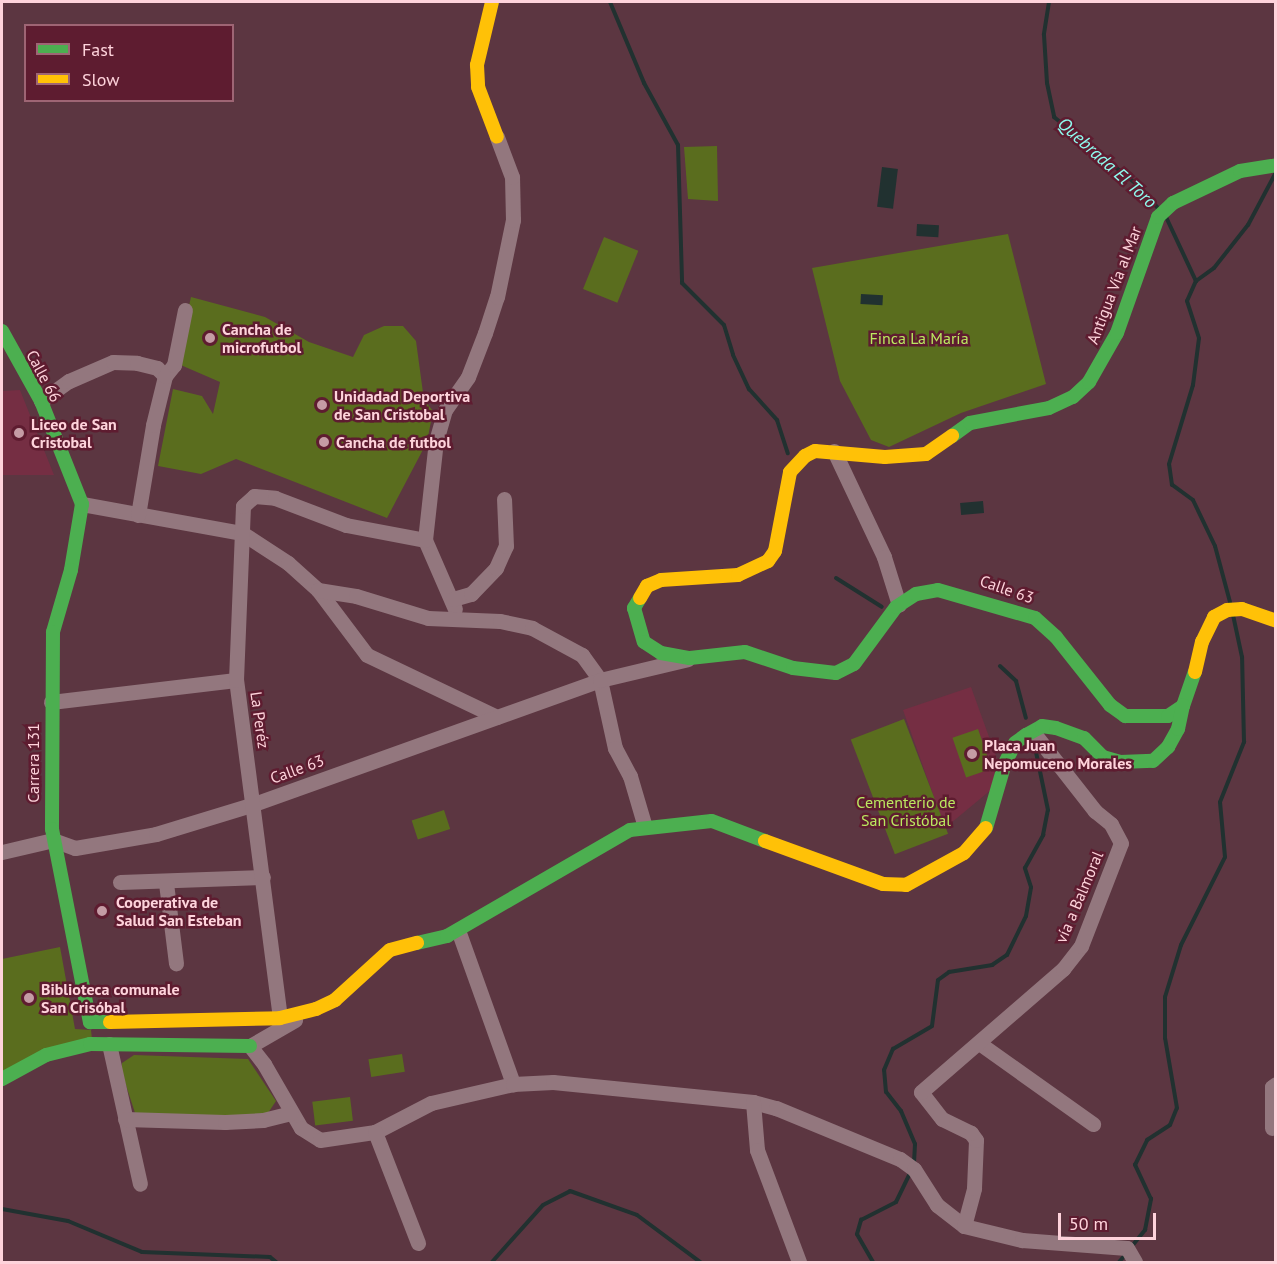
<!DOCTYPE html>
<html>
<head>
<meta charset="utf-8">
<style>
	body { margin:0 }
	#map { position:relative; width:1277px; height:1264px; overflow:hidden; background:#5c3641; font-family:"PT Sans",sans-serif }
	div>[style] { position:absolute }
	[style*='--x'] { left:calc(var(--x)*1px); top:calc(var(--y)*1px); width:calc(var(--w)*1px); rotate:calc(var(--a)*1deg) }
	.built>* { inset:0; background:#752e43 }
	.green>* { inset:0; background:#5a6d1e; transform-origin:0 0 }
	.water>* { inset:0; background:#213130; transform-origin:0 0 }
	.stream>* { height:4px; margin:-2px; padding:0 2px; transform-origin:2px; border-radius:2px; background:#213130 }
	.street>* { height:15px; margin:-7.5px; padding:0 7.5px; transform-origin:7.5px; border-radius:7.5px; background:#93777e }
	.fast>* { height:14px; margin:-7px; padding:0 7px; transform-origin:7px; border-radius:7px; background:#4caf50 }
	.slow>* { height:14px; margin:-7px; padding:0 7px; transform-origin:7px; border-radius:7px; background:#ffc107 }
	.dots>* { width:16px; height:16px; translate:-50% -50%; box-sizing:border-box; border:3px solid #5e1c30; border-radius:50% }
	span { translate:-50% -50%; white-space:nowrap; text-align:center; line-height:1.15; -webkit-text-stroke:5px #5e1c30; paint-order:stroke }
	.street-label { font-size:16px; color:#fed3db }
	.poi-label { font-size:16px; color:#fed3db; font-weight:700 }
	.left { translate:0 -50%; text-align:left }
	.park-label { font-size:16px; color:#bbe960 }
	.water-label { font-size:18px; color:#8efbee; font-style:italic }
	.frame { position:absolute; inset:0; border:3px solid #fed3db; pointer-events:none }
	.legend { position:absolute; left:24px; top:24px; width:210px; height:78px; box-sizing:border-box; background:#5e1c30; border:2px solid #9e6574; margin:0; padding:8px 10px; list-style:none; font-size:18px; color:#fed3db }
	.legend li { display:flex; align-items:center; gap:12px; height:30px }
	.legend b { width:30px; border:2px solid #9e6574 }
	.scale { position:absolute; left:1058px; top:1213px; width:98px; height:27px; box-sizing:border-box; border:3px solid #fed3db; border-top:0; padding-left:8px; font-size:18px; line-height:21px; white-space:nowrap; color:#fed3db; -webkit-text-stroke:4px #5e1c30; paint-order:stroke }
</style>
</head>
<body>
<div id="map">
	<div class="built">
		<i style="clip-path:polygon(20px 390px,54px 475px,2px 475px,2px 391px)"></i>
		<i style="clip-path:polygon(971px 687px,997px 759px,992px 789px,945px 828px,903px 710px)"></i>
	</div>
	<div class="green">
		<i style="clip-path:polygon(717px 146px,718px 201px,688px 199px,684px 147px)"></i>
		<i style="clip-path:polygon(1008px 234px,1046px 384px,961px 413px,889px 447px,871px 440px,840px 381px,812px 268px)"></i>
		<i style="left:604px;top:237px;width:37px;height:56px;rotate:22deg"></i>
		<i style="clip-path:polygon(191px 297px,265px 317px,309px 342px,353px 357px,364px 335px,384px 326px,403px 326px,416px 341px,424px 400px,433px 411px,427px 442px,387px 518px,236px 459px,201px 474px,158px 466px,173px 389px,202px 396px,213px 414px,220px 382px,176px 363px)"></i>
		<i style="left:904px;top:719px;width:123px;height:57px;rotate:69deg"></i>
		<i style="left:978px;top:729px;width:42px;height:27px;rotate:71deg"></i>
		<i style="left:444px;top:810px;width:20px;height:34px;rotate:72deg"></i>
		<i style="clip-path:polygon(60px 947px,75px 1029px,91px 1030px,93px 1048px,2px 1075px,2px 959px)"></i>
		<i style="left:402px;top:1054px;width:18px;height:34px;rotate:81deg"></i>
		<i style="clip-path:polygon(134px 1055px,248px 1059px,276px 1101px,266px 1116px,137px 1119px,122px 1073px,122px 1063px)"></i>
		<i style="left:350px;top:1097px;width:24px;height:38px;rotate:83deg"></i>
	</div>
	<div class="water">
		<i style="left:882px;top:167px;width:16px;height:40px;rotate:7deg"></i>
		<i style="left:917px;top:224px;width:22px;height:12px;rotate:3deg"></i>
		<i style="left:861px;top:294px;width:22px;height:10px;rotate:3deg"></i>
		<i style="left:983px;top:501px;width:12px;height:23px;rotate:85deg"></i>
	</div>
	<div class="stream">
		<i style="--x:610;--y:2;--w:88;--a:67.2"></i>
		<i style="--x:644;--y:83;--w:71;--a:61.3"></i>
		<i style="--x:678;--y:145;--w:138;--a:88.3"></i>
		<i style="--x:682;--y:283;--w:59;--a:45"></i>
		<i style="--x:724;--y:325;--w:31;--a:73"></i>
		<i style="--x:733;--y:355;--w:38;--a:65"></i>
		<i style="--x:749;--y:389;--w:42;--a:47.9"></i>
		<i style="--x:777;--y:420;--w:35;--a:72"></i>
		<i style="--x:1049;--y:2;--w:33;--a:99"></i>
		<i style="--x:1044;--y:35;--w:48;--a:86.4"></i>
		<i style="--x:1047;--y:83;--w:35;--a:78"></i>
		<i style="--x:1054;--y:117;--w:112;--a:39.2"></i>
		<i style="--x:1141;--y:188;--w:25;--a:50"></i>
		<i style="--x:1166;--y:217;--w:71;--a:64.9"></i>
		<i style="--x:836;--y:578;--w:54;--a:32.2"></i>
		<i style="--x:1230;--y:602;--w:58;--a:-105"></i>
		<i style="--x:1215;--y:546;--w:51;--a:-115.6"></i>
		<i style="--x:1193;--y:500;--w:26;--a:-144"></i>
		<i style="--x:1172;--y:485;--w:21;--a:-98"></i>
		<i style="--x:1169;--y:464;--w:83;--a:-73.1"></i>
		<i style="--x:1193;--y:385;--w:47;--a:-82.7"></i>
		<i style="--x:1199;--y:338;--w:39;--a:-108"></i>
		<i style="--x:1187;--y:301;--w:22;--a:-66"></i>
		<i style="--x:1196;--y:281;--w:22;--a:-36"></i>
		<i style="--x:1214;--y:268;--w:55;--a:-51.7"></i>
		<i style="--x:1248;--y:225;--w:58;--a:-62.1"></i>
		<i style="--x:1000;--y:666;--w:22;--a:43"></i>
		<i style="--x:1016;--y:681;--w:38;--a:75"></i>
		<i style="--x:914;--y:1163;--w:19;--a:-87"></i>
		<i style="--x:915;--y:1144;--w:36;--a:-113"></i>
		<i style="--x:901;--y:1111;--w:24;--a:-128"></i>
		<i style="--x:886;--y:1092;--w:22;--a:-95"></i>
		<i style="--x:884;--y:1070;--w:23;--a:-67"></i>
		<i style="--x:893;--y:1049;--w:45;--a:-30.5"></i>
		<i style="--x:932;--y:1026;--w:46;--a:-82.6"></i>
		<i style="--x:938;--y:980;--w:14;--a:-36"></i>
		<i style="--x:949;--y:972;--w:44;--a:-9.2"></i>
		<i style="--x:992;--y:965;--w:18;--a:-34"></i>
		<i style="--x:1007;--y:955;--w:43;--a:-64"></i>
		<i style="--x:1026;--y:916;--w:29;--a:-80"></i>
		<i style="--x:1031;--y:887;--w:20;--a:-108"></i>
		<i style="--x:1025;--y:868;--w:38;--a:-61"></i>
		<i style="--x:1043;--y:835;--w:25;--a:-79"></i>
		<i style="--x:1048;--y:810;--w:64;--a:-101.7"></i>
		<i style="--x:2;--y:1209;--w:67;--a:10.3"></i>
		<i style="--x:68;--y:1221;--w:80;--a:22.7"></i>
		<i style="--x:142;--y:1252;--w:128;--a:2.2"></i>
		<i style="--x:270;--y:1257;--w:8;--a:40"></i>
		<i style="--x:1132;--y:1246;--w:21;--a:-51"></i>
		<i style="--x:1145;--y:1230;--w:32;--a:-79"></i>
		<i style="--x:1151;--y:1199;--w:38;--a:-115"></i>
		<i style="--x:1135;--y:1165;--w:28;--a:-64"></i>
		<i style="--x:1147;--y:1140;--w:27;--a:-33"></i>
		<i style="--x:1170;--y:1125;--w:18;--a:-68"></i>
		<i style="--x:1177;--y:1108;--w:71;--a:-99.7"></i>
		<i style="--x:1165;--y:1038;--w:41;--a:-90"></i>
		<i style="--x:1165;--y:997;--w:54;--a:-72.9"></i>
		<i style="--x:1181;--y:945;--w:98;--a:-63.4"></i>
		<i style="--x:1225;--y:857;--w:55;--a:-95.2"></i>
		<i style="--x:1220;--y:802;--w:65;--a:-68.2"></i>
		<i style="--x:1244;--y:742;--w:85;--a:-91.3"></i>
		<i style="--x:1242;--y:657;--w:43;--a:-102.1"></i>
		<i style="--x:492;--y:1262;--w:76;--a:-48.2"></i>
		<i style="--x:543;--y:1205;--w:30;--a:-27"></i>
		<i style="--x:570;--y:1191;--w:71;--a:19.7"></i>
		<i style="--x:637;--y:1215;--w:79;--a:36.7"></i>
		<i style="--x:873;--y:1262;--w:32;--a:-120"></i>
		<i style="--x:857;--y:1234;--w:15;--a:-74"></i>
		<i style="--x:861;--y:1220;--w:39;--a:-27"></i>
		<i style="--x:896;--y:1202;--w:32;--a:-64"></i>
		<i style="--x:1119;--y:1262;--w:9;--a:-49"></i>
	</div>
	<div class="street">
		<i style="--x:41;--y:401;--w:34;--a:-36"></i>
		<i style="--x:69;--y:381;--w:48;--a:-23.4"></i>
		<i style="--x:113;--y:362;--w:24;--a:2"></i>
		<i style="--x:137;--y:363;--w:21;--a:14"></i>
		<i style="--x:157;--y:368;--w:11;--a:45"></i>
		<i style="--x:834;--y:451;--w:117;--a:64.7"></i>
		<i style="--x:884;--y:557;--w:50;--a:72.6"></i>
		<i style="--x:82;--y:504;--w:163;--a:10.3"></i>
		<i style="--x:242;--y:533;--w:55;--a:33.1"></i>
		<i style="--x:288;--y:563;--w:40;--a:42"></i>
		<i style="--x:318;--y:590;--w:81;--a:53"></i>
		<i style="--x:367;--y:655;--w:144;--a:25.5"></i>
		<i style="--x:138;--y:515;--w:91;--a:-80.5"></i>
		<i style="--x:153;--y:425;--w:50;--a:-76.2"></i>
		<i style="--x:165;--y:376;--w:14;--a:-51"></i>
		<i style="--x:174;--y:365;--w:56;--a:-78.7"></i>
		<i style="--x:425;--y:540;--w:75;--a:66.5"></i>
		<i style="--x:318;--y:590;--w:38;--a:9"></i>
		<i style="--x:356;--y:596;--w:75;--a:17"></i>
		<i style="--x:428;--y:618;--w:72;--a:2.4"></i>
		<i style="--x:500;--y:621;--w:33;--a:12"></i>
		<i style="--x:532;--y:628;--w:57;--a:28.4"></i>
		<i style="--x:582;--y:655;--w:31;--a:54"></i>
		<i style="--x:600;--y:680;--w:70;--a:77.6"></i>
		<i style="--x:615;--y:748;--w:32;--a:62"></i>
		<i style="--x:630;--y:776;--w:53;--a:73.6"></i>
		<i style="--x:453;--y:599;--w:19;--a:-16"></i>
		<i style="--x:471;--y:594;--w:36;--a:-46"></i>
		<i style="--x:496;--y:568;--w:24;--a:-66"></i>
		<i style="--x:506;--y:546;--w:47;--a:-92.4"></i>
		<i style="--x:51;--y:702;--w:186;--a:-6.8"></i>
		<i style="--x:2;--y:852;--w:52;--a:-13.2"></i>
		<i style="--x:53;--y:840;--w:23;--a:20"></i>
		<i style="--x:75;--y:848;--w:82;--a:-9.8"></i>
		<i style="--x:156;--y:834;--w:102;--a:-17"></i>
		<i style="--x:254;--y:804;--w:368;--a:-19.7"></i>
		<i style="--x:600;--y:680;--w:90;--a:-13.4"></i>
		<i style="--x:120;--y:882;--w:143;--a:-2"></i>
		<i style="--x:166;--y:883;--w:81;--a:82.9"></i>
		<i style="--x:458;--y:930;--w:164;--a:70.3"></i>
		<i style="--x:280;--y:1018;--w:341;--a:-97.4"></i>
		<i style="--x:236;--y:680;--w:174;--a:-87.7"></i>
		<i style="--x:243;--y:506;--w:15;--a:-42"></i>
		<i style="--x:254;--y:496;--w:21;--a:5"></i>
		<i style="--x:275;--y:498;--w:76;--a:20.8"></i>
		<i style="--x:346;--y:525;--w:80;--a:10.8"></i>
		<i style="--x:425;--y:540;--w:100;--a:-83.7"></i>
		<i style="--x:436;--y:441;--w:32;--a:-74"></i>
		<i style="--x:445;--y:410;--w:40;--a:-55.1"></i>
		<i style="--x:468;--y:377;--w:47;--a:-68.9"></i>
		<i style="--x:485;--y:333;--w:38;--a:-72"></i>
		<i style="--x:497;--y:297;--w:79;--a:-78.3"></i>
		<i style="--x:513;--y:220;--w:43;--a:-91.3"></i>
		<i style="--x:512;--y:177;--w:43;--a:-110.6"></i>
		<i style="--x:295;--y:1020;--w:52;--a:150"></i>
		<i style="--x:250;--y:1046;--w:23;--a:52"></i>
		<i style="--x:264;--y:1064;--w:74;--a:60"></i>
		<i style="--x:301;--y:1128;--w:22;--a:32"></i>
		<i style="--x:320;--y:1140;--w:56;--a:-8.3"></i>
		<i style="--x:375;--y:1132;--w:63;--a:-27.4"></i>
		<i style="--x:431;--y:1103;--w:84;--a:-13"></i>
		<i style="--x:513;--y:1084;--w:40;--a:-2.9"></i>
		<i style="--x:553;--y:1082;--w:201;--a:5.7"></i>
		<i style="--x:753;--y:1102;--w:24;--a:15"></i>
		<i style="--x:776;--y:1108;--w:134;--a:22.4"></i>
		<i style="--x:900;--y:1159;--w:17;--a:36"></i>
		<i style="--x:914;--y:1169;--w:43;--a:57.4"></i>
		<i style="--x:937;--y:1205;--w:34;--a:38"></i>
		<i style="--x:964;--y:1226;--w:60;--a:13.6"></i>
		<i style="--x:1022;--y:1240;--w:105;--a:4.4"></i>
		<i style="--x:1127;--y:1248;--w:16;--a:60"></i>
		<i style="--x:979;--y:1043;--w:140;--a:35.4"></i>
		<i style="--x:109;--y:1044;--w:143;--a:77.5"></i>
		<i style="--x:753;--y:1102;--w:48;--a:85.2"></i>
		<i style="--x:757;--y:1150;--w:120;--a:69.4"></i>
		<i style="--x:125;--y:1119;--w:100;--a:1.7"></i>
		<i style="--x:225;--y:1122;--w:38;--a:-3"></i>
		<i style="--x:263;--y:1120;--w:29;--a:-14"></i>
		<i style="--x:1272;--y:1128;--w:41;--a:-90"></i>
		<i style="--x:1272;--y:1087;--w:5;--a:-37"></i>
		<i style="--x:375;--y:1132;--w:119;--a:68.8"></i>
		<i style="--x:964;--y:1226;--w:39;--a:-75"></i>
		<i style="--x:974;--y:1188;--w:48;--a:-87.6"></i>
		<i style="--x:976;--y:1140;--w:9;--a:-126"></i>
		<i style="--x:971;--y:1133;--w:32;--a:-154"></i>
		<i style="--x:942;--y:1119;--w:34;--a:-128"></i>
		<i style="--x:921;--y:1092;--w:188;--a:-40.9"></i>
		<i style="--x:1063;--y:969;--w:29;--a:-52"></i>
		<i style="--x:1081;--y:946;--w:110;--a:-68.8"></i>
		<i style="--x:1121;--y:843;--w:21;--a:-118"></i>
		<i style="--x:1111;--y:824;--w:21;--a:-141"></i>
		<i style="--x:1095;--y:811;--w:100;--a:-128.1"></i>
	</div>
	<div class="fast">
		<i style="--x:2;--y:331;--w:80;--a:60.9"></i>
		<i style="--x:41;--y:401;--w:111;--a:68.3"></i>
		<i style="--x:82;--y:504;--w:67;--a:99.5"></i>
		<i style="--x:71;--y:570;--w:65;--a:106.2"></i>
		<i style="--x:53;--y:632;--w:197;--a:90.3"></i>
		<i style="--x:52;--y:829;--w:197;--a:78.9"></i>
		<i style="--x:90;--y:1022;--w:20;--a:0"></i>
		<i style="--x:952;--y:436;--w:22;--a:-36"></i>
		<i style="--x:970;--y:423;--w:80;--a:-10.8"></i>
		<i style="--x:1049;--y:408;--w:26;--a:-25"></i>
		<i style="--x:1073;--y:397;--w:22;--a:-43"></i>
		<i style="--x:1089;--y:382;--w:56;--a:-60.3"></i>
		<i style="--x:1117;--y:333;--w:123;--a:-70.5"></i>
		<i style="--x:1158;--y:217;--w:21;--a:-43"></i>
		<i style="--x:1173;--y:203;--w:74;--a:-25.5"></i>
		<i style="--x:1240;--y:171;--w:36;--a:-9"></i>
		<i style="--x:640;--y:598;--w:12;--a:121"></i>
		<i style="--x:634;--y:608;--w:35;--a:74"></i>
		<i style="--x:644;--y:642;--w:20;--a:33"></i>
		<i style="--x:661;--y:653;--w:29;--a:10"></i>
		<i style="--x:690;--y:658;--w:55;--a:-6.2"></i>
		<i style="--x:745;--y:652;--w:51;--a:18.4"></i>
		<i style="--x:793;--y:668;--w:43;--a:6.6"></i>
		<i style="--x:836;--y:673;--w:20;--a:-27"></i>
		<i style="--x:854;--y:664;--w:71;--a:-53.6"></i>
		<i style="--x:896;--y:607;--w:24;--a:-33"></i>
		<i style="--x:916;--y:594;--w:22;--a:-10"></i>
		<i style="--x:938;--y:590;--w:101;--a:16.1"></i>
		<i style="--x:1035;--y:618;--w:28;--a:42"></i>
		<i style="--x:1056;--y:637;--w:87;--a:51.5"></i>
		<i style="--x:1110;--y:705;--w:19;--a:36"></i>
		<i style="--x:1125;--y:716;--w:43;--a:0"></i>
		<i style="--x:1168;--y:716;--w:18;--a:-34"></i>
		<i style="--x:1183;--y:706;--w:36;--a:-71"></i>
		<i style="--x:986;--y:828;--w:68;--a:-73.7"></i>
		<i style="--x:1005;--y:763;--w:22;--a:-63"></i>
		<i style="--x:1015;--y:743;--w:14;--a:-36"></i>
		<i style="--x:1026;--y:735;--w:18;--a:-29"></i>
		<i style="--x:1042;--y:726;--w:14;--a:8"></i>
		<i style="--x:1056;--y:728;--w:30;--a:20"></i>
		<i style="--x:1084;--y:738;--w:27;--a:45"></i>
		<i style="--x:1103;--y:757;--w:18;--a:16"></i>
		<i style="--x:1120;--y:762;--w:33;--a:-2"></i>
		<i style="--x:1153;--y:761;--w:21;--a:-43"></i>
		<i style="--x:1168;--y:747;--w:21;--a:-61"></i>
		<i style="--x:1178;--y:729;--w:24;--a:-78"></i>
		<i style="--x:417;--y:943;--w:31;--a:-13"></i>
		<i style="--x:447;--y:936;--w:211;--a:-30.1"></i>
		<i style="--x:630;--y:830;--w:82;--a:-6.3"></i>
		<i style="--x:712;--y:821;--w:57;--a:20.7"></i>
		<i style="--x:2;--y:1079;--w:50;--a:-28.6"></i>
		<i style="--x:46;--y:1055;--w:45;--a:-14"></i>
		<i style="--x:90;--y:1044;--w:160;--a:0.7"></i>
	</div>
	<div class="slow">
		<i style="--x:492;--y:2;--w:65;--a:103.4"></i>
		<i style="--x:477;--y:65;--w:22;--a:87"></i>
		<i style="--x:478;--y:87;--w:53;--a:69.2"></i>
		<i style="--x:640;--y:598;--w:14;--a:-60"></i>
		<i style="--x:647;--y:586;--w:15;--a:-23"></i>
		<i style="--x:661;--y:580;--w:77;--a:-3.7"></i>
		<i style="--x:738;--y:575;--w:33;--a:-25"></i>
		<i style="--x:768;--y:561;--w:12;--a:-55"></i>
		<i style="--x:775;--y:551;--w:80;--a:-79.2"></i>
		<i style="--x:790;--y:472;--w:22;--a:-47"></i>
		<i style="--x:805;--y:456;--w:11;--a:-27"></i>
		<i style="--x:815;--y:451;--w:70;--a:4.9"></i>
		<i style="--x:885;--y:457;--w:41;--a:-4.2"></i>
		<i style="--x:926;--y:454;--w:32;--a:-35"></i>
		<i style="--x:1195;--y:672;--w:31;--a:-77"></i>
		<i style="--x:1202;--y:642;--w:28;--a:-64"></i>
		<i style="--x:1214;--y:617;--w:15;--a:-28"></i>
		<i style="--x:1227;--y:610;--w:15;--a:-4"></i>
		<i style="--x:1242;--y:609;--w:36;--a:19"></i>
		<i style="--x:765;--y:841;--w:126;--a:20"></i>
		<i style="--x:883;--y:884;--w:23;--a:2"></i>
		<i style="--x:906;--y:885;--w:66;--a:-28.9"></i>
		<i style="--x:964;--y:853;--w:33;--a:-49"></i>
		<i style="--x:110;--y:1022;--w:170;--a:-1.3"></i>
		<i style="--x:280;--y:1018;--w:37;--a:-14"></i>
		<i style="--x:316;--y:1009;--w:21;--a:-25"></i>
		<i style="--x:335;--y:1000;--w:74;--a:-42.3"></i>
		<i style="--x:390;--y:950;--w:28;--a:-15"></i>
	</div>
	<div class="dots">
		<i style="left:210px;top:338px;background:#c59ca5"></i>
		<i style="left:322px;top:405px;background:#c59ca5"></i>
		<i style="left:19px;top:433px;background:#c59ca5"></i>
		<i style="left:324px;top:442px;background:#c59ca5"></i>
		<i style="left:972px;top:754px;background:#c59ca5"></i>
		<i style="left:102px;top:911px;background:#c59ca5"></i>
		<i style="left:29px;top:998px;background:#c59ca5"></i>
	</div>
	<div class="street-label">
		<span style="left:1114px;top:285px;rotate:-69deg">Antigua Vía al Mar</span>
		<span style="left:44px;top:376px;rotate:62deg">Calle 66</span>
		<span style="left:1007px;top:589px;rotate:19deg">Calle 63</span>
		<span style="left:260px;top:720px;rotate:82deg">La Peréz</span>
		<span style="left:33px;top:763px;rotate:-90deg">Carrera 131</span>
		<span style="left:297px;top:769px;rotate:-20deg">Calle 63</span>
		<span style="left:1079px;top:897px;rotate:-67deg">vía a Balmoral</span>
	</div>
	<div class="poi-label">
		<span class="left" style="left:222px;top:338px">Cancha de<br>microfutbol</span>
		<span class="left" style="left:334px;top:405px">Unidadad Deportiva<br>de San Cristobal</span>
		<span class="left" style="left:31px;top:433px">Liceo de San<br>Cristobal</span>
		<span class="left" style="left:336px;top:442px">Cancha de futbol</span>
		<span class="left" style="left:984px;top:754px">Placa Juan<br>Nepomuceno Morales</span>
		<span class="left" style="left:116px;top:911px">Cooperativa de<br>Salud San Esteban</span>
		<span class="left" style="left:41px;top:998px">Biblioteca comunale<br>San Crisóbal</span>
	</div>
	<div class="park-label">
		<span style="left:919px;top:338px">Finca La María</span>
		<span style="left:906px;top:811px">Cementerio de<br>San Cristóbal</span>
	</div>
	<div class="water-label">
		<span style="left:1107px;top:163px;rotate:42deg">Quebrada El Toro</span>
	</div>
	<div class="frame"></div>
	<ul class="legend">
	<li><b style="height:8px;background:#4caf50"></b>Fast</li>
	<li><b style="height:8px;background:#ffc107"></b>Slow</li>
	</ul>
	<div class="scale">50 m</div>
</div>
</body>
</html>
